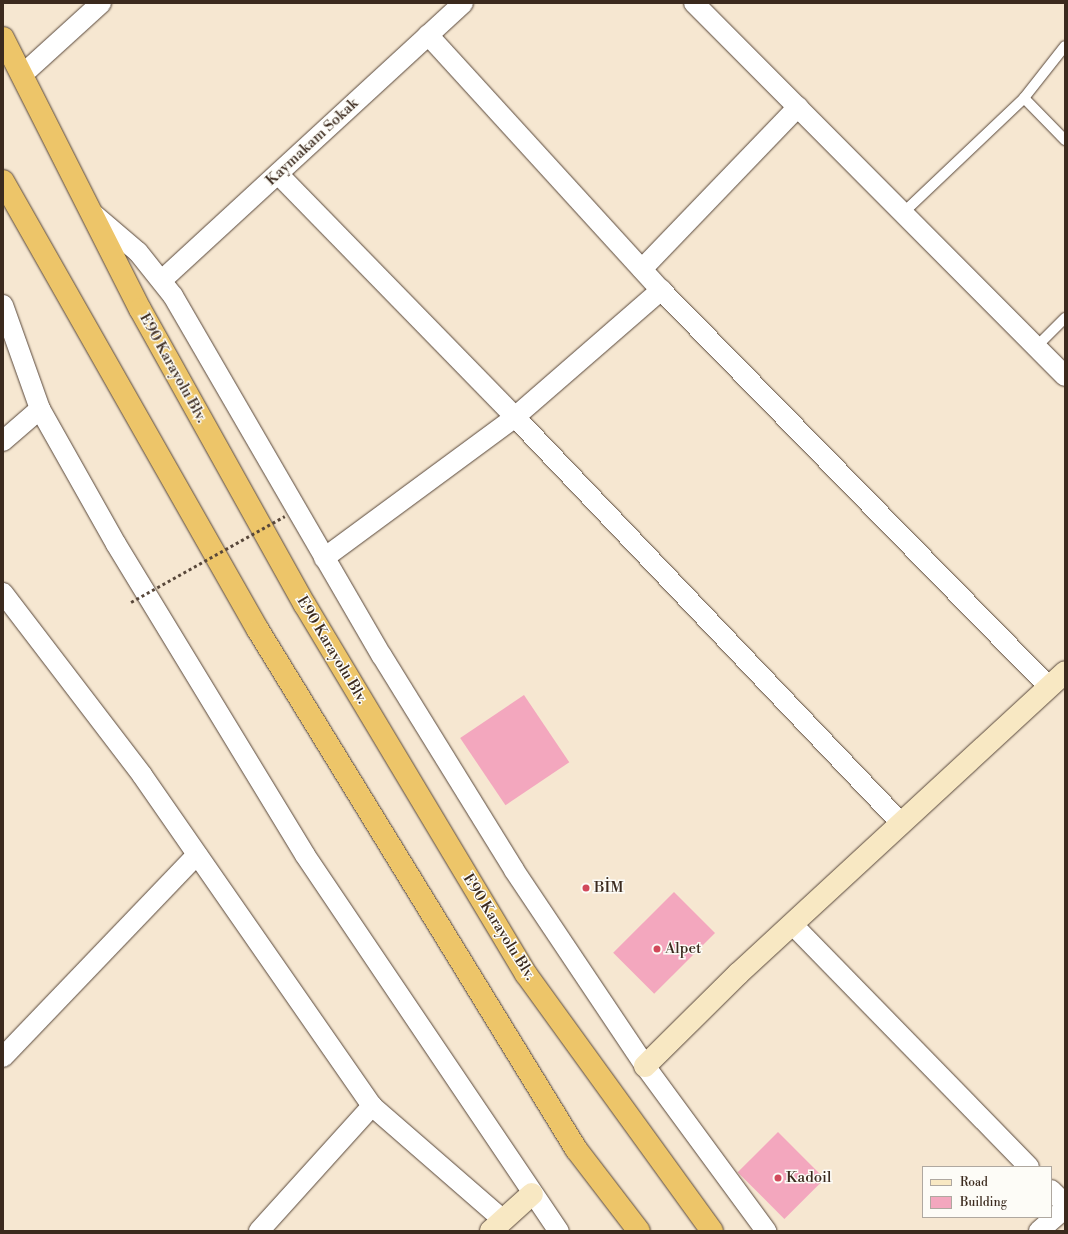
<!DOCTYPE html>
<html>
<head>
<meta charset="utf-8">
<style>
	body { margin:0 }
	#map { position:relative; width:1068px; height:1234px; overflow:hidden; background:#f6e7d1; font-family:"Libre Bodoni",serif }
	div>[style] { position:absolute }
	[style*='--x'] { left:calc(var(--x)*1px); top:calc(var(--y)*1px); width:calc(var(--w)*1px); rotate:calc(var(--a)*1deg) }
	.building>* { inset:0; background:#f3a7be; transform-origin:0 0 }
	.roads { filter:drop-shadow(0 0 1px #574639) drop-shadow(0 0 1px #574639) }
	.lane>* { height:10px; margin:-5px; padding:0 5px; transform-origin:5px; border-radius:5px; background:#fff }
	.street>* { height:20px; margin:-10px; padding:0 10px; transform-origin:10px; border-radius:10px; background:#fff }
	.secondary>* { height:22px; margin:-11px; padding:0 11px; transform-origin:11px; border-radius:11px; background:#f8e8c3 }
	.highway>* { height:22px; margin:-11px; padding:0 11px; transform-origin:11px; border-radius:11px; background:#edc569 }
	.path-bridge>* { height:2.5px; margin-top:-1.25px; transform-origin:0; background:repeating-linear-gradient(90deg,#574639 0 3px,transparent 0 6px) }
	.dots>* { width:11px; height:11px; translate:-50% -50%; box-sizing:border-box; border:2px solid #fdfcf7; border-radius:50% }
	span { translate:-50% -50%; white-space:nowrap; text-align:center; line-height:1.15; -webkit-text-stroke:3px #fdfcf7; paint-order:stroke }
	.street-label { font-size:15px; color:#3b2a1e }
	.poi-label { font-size:15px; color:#3b2a1e }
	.left { translate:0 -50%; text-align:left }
	.frame { position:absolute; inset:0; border:4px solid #3b2a1e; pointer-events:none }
	.legend { position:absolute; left:922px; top:1166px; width:130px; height:52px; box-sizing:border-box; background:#fdfcf7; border:1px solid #afa8a0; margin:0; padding:5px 7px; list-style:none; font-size:12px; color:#3b2a1e }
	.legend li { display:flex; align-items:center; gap:8px; height:20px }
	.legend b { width:20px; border:1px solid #afa8a0 }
</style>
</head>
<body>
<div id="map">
	<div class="building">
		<i style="left:524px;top:695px;width:81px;height:77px;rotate:56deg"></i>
		<i style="left:674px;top:892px;width:58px;height:86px;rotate:45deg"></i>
		<i style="left:778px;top:1132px;width:66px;height:57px;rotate:45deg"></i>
	</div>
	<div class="roads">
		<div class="lane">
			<i style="--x:1024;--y:98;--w:59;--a:45.7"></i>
			<i style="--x:903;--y:213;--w:167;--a:-43.5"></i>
			<i style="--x:1024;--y:98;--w:66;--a:-51.7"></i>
			<i style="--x:1036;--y:347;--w:41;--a:-45"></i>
		</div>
		<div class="street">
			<i style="--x:694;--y:3;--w:526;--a:45.15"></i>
			<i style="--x:428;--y:35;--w:345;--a:47.6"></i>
			<i style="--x:661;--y:290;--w:555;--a:45.66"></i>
			<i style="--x:22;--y:75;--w:107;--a:-42.3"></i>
			<i style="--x:278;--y:174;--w:339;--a:45.7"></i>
			<i style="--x:515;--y:417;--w:560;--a:46.45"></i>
			<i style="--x:92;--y:213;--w:60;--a:40.3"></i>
			<i style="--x:138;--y:252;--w:56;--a:51.5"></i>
			<i style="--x:173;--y:296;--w:416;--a:59.9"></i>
			<i style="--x:382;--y:656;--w:251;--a:58.3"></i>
			<i style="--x:514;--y:870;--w:236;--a:56.2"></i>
			<i style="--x:645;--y:1066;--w:205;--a:53.7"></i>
			<i style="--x:642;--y:269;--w:225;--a:-46.1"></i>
			<i style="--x:162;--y:280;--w:409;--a:-42.6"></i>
			<i style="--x:3;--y:305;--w:110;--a:70.4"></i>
			<i style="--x:40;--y:409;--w:155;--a:60.6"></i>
			<i style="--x:116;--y:544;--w:364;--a:58.7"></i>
			<i style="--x:305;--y:855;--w:454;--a:56"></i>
			<i style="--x:3;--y:441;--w:49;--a:-40.9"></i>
			<i style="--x:324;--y:558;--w:237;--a:-36.4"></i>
			<i style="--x:515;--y:417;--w:194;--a:-41"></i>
			<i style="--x:3;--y:593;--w:229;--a:52.6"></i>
			<i style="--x:142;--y:775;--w:403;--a:55.2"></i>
			<i style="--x:372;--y:1106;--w:172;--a:41"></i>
			<i style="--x:792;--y:924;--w:339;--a:45.7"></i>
			<i style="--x:3;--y:1057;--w:280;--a:-46.2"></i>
			<i style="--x:1051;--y:1190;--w:20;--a:45"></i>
			<i style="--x:259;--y:1231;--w:169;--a:-47.9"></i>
			<i style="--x:1039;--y:1231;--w:35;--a:-41"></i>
		</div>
		<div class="secondary">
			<i style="--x:645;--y:1066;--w:131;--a:-44.7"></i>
			<i style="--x:738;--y:974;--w:445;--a:-42.7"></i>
			<i style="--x:491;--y:1231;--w:55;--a:-42.1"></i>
		</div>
		<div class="highway">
			<i style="--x:3;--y:38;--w:304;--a:63.2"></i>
			<i style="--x:140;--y:309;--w:339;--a:60.9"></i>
			<i style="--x:305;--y:605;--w:430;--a:59.1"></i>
			<i style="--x:526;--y:974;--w:317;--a:54.1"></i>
			<i style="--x:3;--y:181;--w:516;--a:60.41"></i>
			<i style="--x:258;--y:630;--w:609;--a:58.5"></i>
			<i style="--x:576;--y:1149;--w:103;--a:52.5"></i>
		</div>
	</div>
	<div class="path-bridge">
		<i style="--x:131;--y:602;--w:176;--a:-29.2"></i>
	</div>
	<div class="dots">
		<i style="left:586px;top:888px;background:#d1495b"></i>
		<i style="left:657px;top:949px;background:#d1495b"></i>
		<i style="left:778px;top:1178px;background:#d1495b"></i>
	</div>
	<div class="street-label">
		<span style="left:312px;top:142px;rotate:-43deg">Kaymakam Sokak</span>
		<span style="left:173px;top:368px;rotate:61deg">E90 Karayolu Blv.</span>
		<span style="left:332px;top:650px;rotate:59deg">E90 Karayolu Blv.</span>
		<span style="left:499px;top:927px;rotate:58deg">E90 Karayolu Blv.</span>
	</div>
	<div class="poi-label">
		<span class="left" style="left:594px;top:888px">BİM</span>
		<span class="left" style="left:665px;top:949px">Alpet</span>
		<span class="left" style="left:786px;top:1178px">Kadoil</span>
	</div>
	<div class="frame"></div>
	<ul class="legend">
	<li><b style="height:5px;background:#f8e8c3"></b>Road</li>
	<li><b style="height:11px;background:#f3a7be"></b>Building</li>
	</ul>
</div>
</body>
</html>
